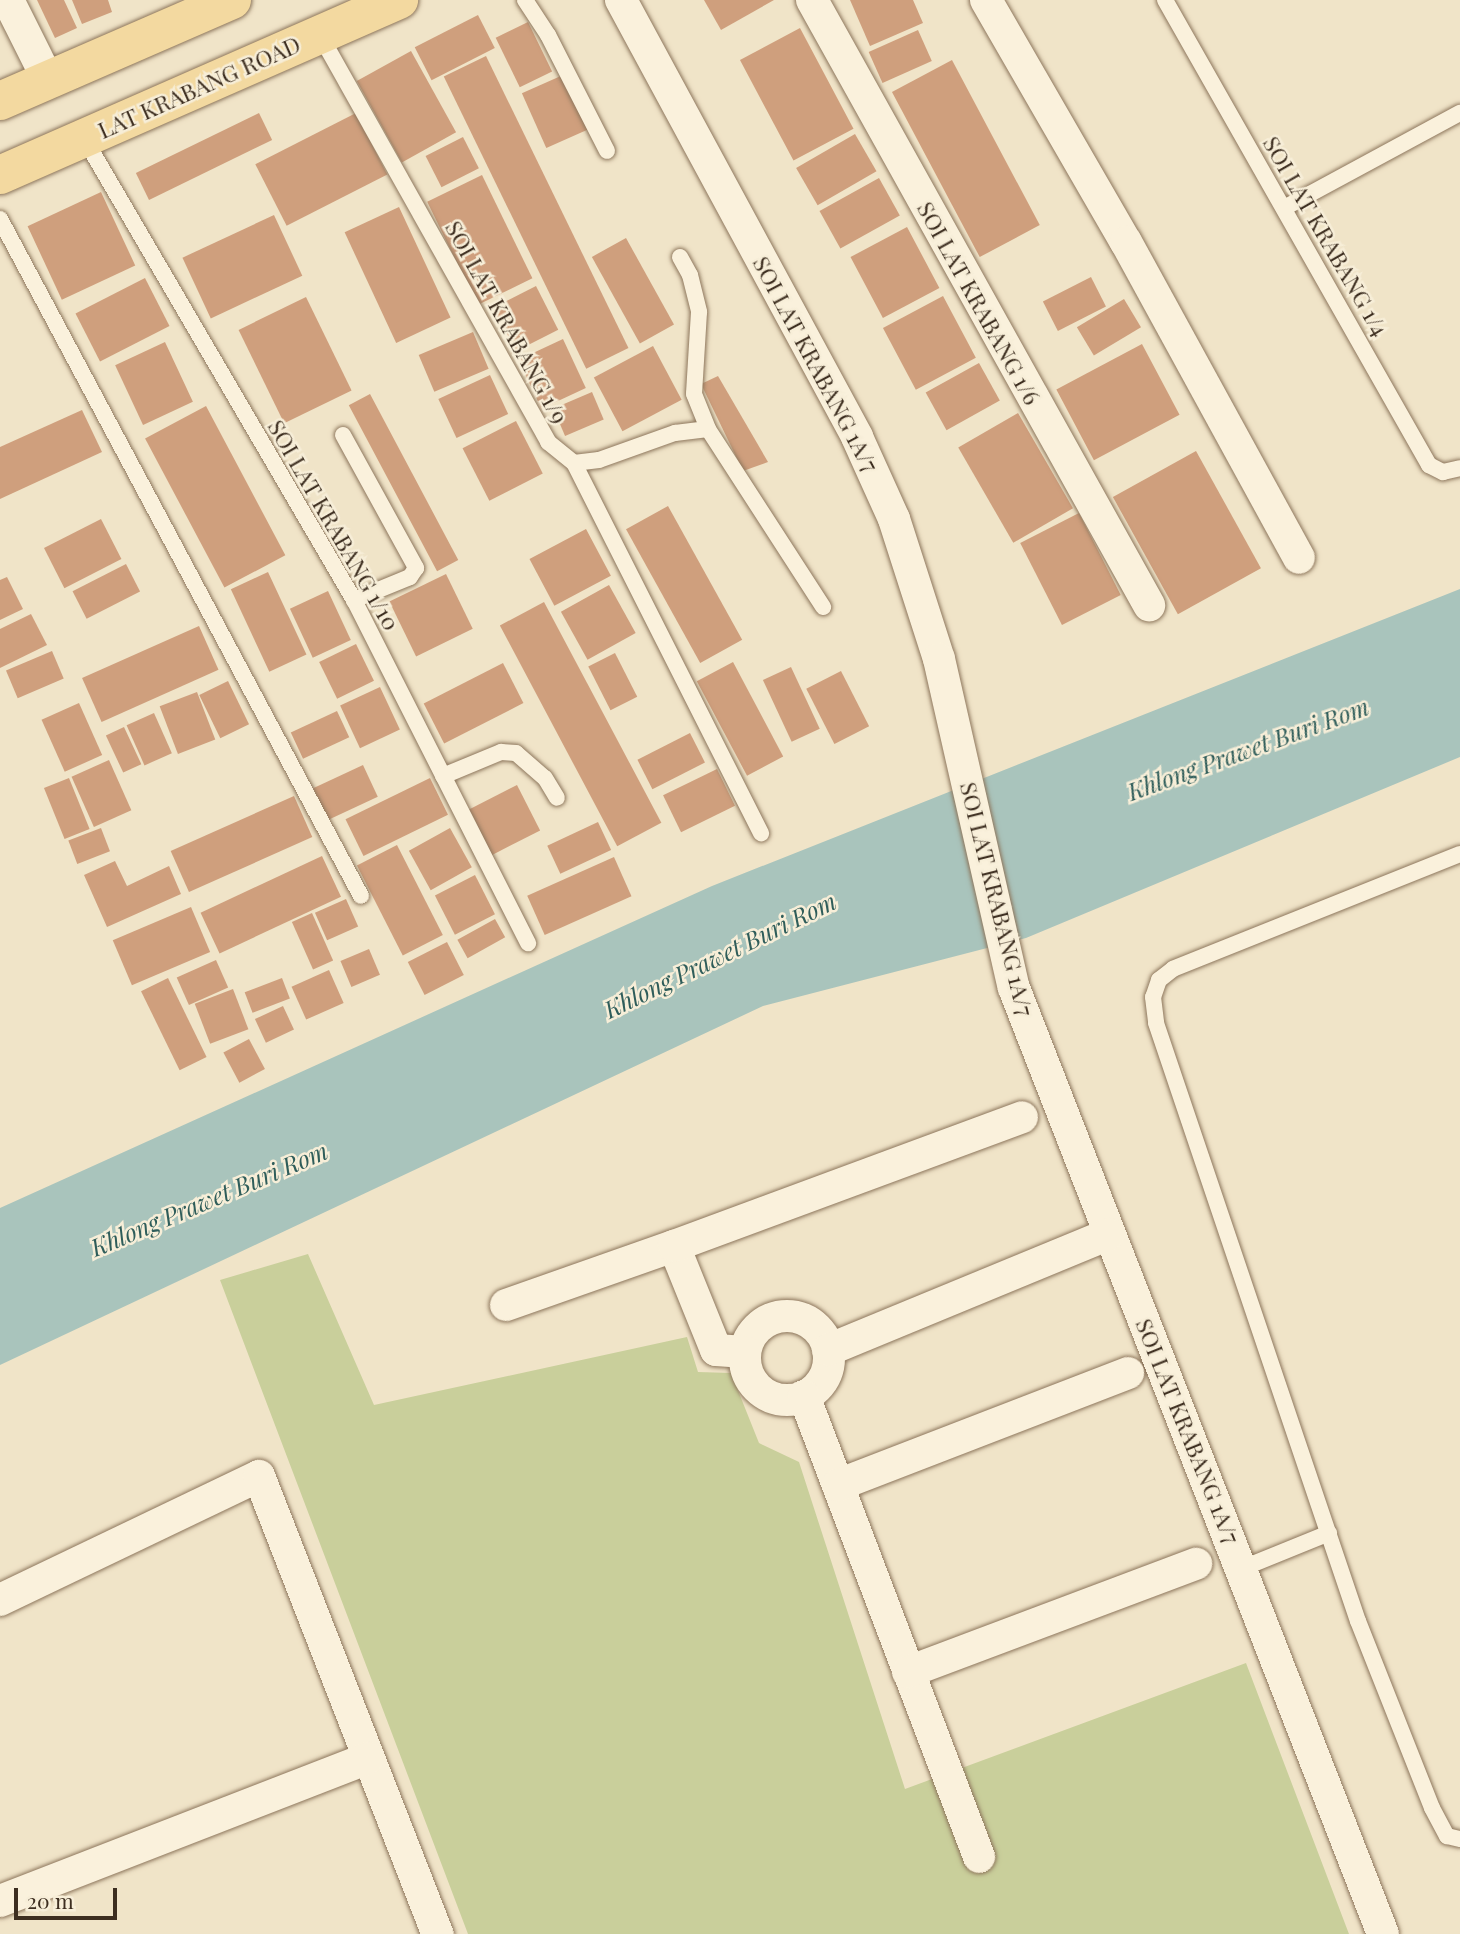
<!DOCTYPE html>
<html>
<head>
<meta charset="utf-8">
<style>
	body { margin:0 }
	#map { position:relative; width:1460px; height:1934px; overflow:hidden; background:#f0e4c8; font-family:"Playfair Display",serif }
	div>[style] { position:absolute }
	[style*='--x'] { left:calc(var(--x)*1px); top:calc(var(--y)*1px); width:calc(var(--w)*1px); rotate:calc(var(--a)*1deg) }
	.green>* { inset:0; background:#c9cf9b }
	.water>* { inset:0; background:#a9c4bc }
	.building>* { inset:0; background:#cf9f7d; transform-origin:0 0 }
	.roads { filter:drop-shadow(0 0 2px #8d765c) drop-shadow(0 0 2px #8d765c) }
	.lane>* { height:16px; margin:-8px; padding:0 8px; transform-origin:8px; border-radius:8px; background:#faf1dc }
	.street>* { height:32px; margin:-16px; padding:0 16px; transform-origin:16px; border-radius:16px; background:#faf1dc }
	.street>.ring { margin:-16px; padding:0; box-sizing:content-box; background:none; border:32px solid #faf1dc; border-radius:50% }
	.primary>* { height:38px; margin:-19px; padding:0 19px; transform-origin:19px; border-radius:19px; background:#f3d9a0 }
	span { translate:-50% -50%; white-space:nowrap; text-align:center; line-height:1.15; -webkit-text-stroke:5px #f7eed8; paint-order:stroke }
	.street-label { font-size:23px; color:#3d2e20 }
	.water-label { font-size:24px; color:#2f5d5a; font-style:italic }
	.scale { position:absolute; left:14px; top:1888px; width:103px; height:32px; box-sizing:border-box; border:4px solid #3d2e20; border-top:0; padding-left:9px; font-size:21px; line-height:24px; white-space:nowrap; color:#3d2e20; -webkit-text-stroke:5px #f7eed8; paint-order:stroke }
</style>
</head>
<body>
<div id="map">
	<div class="green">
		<i style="clip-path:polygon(308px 1254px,374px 1405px,687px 1337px,698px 1372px,731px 1373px,759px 1443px,799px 1462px,905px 1789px,1246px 1663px,1349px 1934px,468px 1934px,220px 1280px)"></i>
	</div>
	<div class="water">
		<i style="clip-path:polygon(1460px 589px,1460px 757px,1026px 938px,763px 1006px,0 1365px,0 1208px,712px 886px)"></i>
	</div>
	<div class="building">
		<i style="clip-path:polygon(37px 0,64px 0,77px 28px,55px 38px)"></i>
		<i style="clip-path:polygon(72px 0,108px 0,112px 12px,82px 24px)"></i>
		<i style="clip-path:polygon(704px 0,774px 0,721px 30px)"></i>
		<i style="clip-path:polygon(850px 0,913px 0,923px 23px,870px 46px)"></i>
		<i style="left:478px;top:15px;width:37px;height:71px;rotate:63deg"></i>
		<i style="left:528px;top:22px;width:55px;height:36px;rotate:64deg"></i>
		<i style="left:800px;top:28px;width:114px;height:68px;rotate:62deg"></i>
		<i style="left:918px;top:30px;width:34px;height:54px;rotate:66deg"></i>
		<i style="left:411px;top:51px;width:93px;height:62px;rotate:61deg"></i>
		<i style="left:486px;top:56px;width:325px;height:47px;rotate:64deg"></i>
		<i style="left:952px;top:60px;width:187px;height:68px;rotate:62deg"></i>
		<i style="left:563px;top:75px;width:60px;height:45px;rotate:66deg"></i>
		<i style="left:259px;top:113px;width:30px;height:137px;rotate:64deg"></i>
		<i style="left:356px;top:113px;width:69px;height:113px;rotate:63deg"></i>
		<i style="left:855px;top:134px;width:43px;height:68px;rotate:60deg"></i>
		<i style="left:463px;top:137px;width:35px;height:42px;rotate:63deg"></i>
		<i style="left:482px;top:175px;width:115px;height:61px;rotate:64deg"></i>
		<i style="left:879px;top:178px;width:43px;height:68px;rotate:61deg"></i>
		<i style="left:101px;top:192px;width:81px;height:81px;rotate:65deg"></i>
		<i style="left:399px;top:207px;width:122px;height:60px;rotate:65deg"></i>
		<i style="left:274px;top:215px;width:67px;height:101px;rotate:65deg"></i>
		<i style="left:907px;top:227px;width:69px;height:64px;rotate:62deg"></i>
		<i style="left:626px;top:238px;width:99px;height:39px;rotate:61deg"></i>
		<i style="left:1091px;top:277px;width:33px;height:54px;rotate:63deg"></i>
		<i style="left:145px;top:278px;width:54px;height:78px;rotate:63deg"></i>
		<i style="left:536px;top:286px;width:49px;height:52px;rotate:63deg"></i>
		<i style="left:943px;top:296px;width:70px;height:68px;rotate:62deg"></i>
		<i style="left:306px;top:297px;width:104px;height:75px;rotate:64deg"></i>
		<i style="left:1124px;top:299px;width:33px;height:55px;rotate:59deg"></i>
		<i style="left:473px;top:332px;width:40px;height:59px;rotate:67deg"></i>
		<i style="left:563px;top:339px;width:54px;height:49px;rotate:65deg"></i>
		<i style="left:165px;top:342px;width:66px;height:55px;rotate:65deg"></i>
		<i style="left:1142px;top:344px;width:80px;height:97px;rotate:62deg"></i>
		<i style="left:653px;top:346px;width:61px;height:67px;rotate:62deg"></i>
		<i style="left:979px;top:363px;width:43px;height:61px;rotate:61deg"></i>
		<i style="left:490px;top:375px;width:43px;height:57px;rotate:65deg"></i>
		<i style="clip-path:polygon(718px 376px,768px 462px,743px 471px,701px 384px)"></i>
		<i style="left:592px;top:392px;width:30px;height:42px;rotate:67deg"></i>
		<i style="left:370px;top:394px;width:188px;height:24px;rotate:62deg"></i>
		<i style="left:206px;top:406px;width:169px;height:69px;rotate:62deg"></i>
		<i style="clip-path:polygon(82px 410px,102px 452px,0 499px,0 447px)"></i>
		<i style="left:1018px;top:413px;width:110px;height:69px;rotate:60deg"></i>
		<i style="left:516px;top:421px;width:59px;height:60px;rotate:63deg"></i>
		<i style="left:1196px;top:451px;width:134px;height:95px;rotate:61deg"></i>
		<i style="left:668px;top:506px;width:153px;height:48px;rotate:61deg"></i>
		<i style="left:1079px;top:513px;width:92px;height:66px;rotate:63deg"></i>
		<i style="left:101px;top:519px;width:45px;height:64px;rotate:63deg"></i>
		<i style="left:586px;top:529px;width:53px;height:64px;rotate:62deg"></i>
		<i style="left:126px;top:564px;width:31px;height:60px;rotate:63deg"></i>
		<i style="left:268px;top:572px;width:91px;height:41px;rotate:65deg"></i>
		<i style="left:446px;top:574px;width:61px;height:63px;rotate:64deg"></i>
		<i style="clip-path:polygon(7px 577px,23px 609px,0 620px,0 580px)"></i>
		<i style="left:609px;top:585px;width:55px;height:55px;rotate:61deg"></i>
		<i style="left:328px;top:591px;width:54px;height:42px;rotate:65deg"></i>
		<i style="left:544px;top:602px;width:250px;height:50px;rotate:62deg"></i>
		<i style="clip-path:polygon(31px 614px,47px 645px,0 668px,0 629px)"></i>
		<i style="left:199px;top:626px;width:48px;height:128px;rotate:66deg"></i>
		<i style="left:356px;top:644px;width:41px;height:41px;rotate:64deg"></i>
		<i style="left:52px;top:651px;width:30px;height:50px;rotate:67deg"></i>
		<i style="left:615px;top:653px;width:49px;height:30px;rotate:63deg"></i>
		<i style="left:733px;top:662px;width:107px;height:41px;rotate:62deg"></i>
		<i style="left:503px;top:663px;width:45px;height:89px;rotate:63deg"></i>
		<i style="left:791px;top:667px;width:68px;height:31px;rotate:65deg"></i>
		<i style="left:841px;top:671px;width:62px;height:39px;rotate:63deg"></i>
		<i style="left:228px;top:681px;width:48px;height:32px;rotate:64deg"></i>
		<i style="left:380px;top:687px;width:47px;height:44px;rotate:65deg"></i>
		<i style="left:197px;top:692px;width:51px;height:40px;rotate:69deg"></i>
		<i style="left:79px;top:703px;width:57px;height:41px;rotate:66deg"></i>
		<i style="left:337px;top:711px;width:29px;height:51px;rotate:65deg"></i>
		<i style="left:154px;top:713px;width:44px;height:30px;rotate:66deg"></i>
		<i style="left:124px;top:727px;width:41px;height:20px;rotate:65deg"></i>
		<i style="left:690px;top:733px;width:33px;height:59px;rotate:63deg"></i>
		<i style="left:109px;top:760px;width:55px;height:41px;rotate:66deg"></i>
		<i style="left:363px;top:765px;width:35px;height:55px;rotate:65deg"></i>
		<i style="left:717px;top:769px;width:41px;height:60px;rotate:64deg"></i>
		<i style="left:69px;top:778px;width:55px;height:27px;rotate:68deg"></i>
		<i style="left:430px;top:778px;width:41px;height:94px;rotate:64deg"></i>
		<i style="left:517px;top:785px;width:51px;height:55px;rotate:63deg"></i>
		<i style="left:294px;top:796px;width:45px;height:135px;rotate:66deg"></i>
		<i style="left:598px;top:822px;width:31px;height:56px;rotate:65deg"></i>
		<i style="left:101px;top:828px;width:25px;height:35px;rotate:69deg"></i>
		<i style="left:450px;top:828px;width:45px;height:47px;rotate:61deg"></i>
		<i style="left:397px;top:845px;width:101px;height:45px;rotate:63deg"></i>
		<i style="left:322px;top:856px;width:45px;height:134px;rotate:65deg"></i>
		<i style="left:614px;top:857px;width:43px;height:95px;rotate:66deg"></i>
		<i style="clip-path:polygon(115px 861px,127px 886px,169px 866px,181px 894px,107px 927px,84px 875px)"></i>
		<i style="left:475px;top:875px;width:44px;height:45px;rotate:63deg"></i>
		<i style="left:346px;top:899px;width:30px;height:34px;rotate:66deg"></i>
		<i style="left:191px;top:907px;width:49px;height:85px;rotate:67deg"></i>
		<i style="left:312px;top:913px;width:52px;height:22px;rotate:66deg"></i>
		<i style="left:495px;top:919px;width:21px;height:43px;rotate:61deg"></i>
		<i style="left:447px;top:942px;width:37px;height:44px;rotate:63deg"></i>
		<i style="left:369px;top:949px;width:28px;height:31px;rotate:67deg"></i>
		<i style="left:216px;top:960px;width:30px;height:43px;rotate:66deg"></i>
		<i style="left:329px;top:970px;width:36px;height:41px;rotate:66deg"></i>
		<i style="left:168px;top:978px;width:88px;height:30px;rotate:64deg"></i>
		<i style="left:282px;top:978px;width:22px;height:40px;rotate:69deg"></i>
		<i style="left:233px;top:989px;width:43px;height:41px;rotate:69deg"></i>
		<i style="left:283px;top:1006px;width:26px;height:31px;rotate:65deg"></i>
		<i style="left:249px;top:1039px;width:34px;height:29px;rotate:62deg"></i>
	</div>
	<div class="roads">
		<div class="lane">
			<i style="--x:525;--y:0;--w:42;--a:56.7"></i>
			<i style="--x:548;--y:35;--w:130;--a:63"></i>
			<i style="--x:1165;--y:0;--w:535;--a:60.41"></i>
			<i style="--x:1429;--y:465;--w:16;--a:27"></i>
			<i style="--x:1443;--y:472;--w:17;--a:-13"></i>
			<i style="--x:320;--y:35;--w:467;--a:60.7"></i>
			<i style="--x:548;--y:442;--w:33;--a:39"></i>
			<i style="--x:574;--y:463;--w:25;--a:-7"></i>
			<i style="--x:599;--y:460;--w:81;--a:-19.6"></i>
			<i style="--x:675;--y:433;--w:33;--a:-7"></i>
			<i style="--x:708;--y:429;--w:212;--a:57.1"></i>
			<i style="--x:84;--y:138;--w:535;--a:59.7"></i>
			<i style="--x:354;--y:600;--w:385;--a:63.1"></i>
			<i style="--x:1284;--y:208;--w:200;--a:-28.4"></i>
			<i style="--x:0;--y:219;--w:767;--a:61.93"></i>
			<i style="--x:680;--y:257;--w:21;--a:61"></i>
			<i style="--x:690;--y:275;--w:38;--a:76"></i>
			<i style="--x:699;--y:312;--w:82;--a:93.5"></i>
			<i style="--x:694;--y:394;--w:38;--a:68"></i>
			<i style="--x:343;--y:435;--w:152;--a:61.2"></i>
			<i style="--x:416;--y:568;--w:11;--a:124"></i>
			<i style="--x:410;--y:577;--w:61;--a:157.7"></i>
			<i style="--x:574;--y:463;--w:415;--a:63.2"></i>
			<i style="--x:443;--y:776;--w:63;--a:-22.5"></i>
			<i style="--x:501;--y:752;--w:15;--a:4"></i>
			<i style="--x:516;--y:753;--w:38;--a:41"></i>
			<i style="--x:545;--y:778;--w:23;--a:59"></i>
			<i style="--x:1460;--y:854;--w:309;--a:158.2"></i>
			<i style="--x:1173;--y:969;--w:18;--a:142"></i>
			<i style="--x:1159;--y:980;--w:18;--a:109"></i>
			<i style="--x:1153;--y:997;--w:26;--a:83"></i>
			<i style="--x:1156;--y:1023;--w:631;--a:71.34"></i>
			<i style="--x:1358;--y:1621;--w:201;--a:68.4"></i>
			<i style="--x:1432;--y:1808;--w:32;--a:62"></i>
			<i style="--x:1447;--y:1836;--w:13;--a:13"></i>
			<i style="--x:1243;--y:1568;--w:93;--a:-22.1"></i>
		</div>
		<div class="street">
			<i style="--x:8;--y:0;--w:89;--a:63.4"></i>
			<i style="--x:621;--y:0;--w:497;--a:61.6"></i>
			<i style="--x:857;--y:437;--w:90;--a:65.7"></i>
			<i style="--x:894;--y:519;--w:147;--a:72.2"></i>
			<i style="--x:939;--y:659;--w:337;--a:77.2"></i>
			<i style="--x:1014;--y:988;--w:1015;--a:68.69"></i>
			<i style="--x:812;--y:0;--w:693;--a:60.88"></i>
			<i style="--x:986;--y:0;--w:280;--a:60"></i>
			<i style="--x:1126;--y:242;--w:360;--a:61.3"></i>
			<i style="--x:506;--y:1305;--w:178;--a:-19.4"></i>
			<i class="ring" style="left:745px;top:1316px;width:52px;height:52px"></i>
			<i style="--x:828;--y:1350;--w:304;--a:-22.4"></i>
			<i style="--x:745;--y:1352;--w:29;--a:-176"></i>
			<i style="--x:716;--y:1350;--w:112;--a:-112"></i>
			<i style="--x:674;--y:1246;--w:371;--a:-20.3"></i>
			<i style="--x:804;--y:1396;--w:493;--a:69.2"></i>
			<i style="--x:838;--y:1485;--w:311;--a:-21.1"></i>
			<i style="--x:0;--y:1600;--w:287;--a:-25.6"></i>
			<i style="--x:259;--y:1476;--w:492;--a:68.7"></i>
			<i style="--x:908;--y:1672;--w:308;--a:-20.6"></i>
			<i style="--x:0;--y:1901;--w:395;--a:-21.2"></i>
		</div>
		<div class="primary">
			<i style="--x:0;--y:101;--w:253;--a:-23.5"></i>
			<i style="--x:0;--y:175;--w:436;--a:-23.7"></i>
		</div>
	</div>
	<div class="street-label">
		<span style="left:199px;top:87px;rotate:-24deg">LAT KRABANG ROAD</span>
		<span style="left:1326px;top:236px;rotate:60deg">SOI LAT KRABANG 1/4</span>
		<span style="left:979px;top:303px;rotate:61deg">SOI LAT KRABANG 1/6</span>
		<span style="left:507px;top:322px;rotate:61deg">SOI LAT KRABANG 1/9</span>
		<span style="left:816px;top:364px;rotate:62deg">SOI LAT KRABANG 1A/7</span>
		<span style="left:334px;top:525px;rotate:60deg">SOI LAT KRABANG 1/10</span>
		<span style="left:997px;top:899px;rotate:76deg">SOI LAT KRABANG 1A/7</span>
		<span style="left:1188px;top:1431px;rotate:68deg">SOI LAT KRABANG 1A/7</span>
	</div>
	<div class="water-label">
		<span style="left:1248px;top:749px;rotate:-20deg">Khlong Prawet Buri Rom</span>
		<span style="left:720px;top:955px;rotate:-26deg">Khlong Prawet Buri Rom</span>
		<span style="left:209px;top:1199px;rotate:-23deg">Khlong Prawet Buri Rom</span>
	</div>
	<div class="scale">20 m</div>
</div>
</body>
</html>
